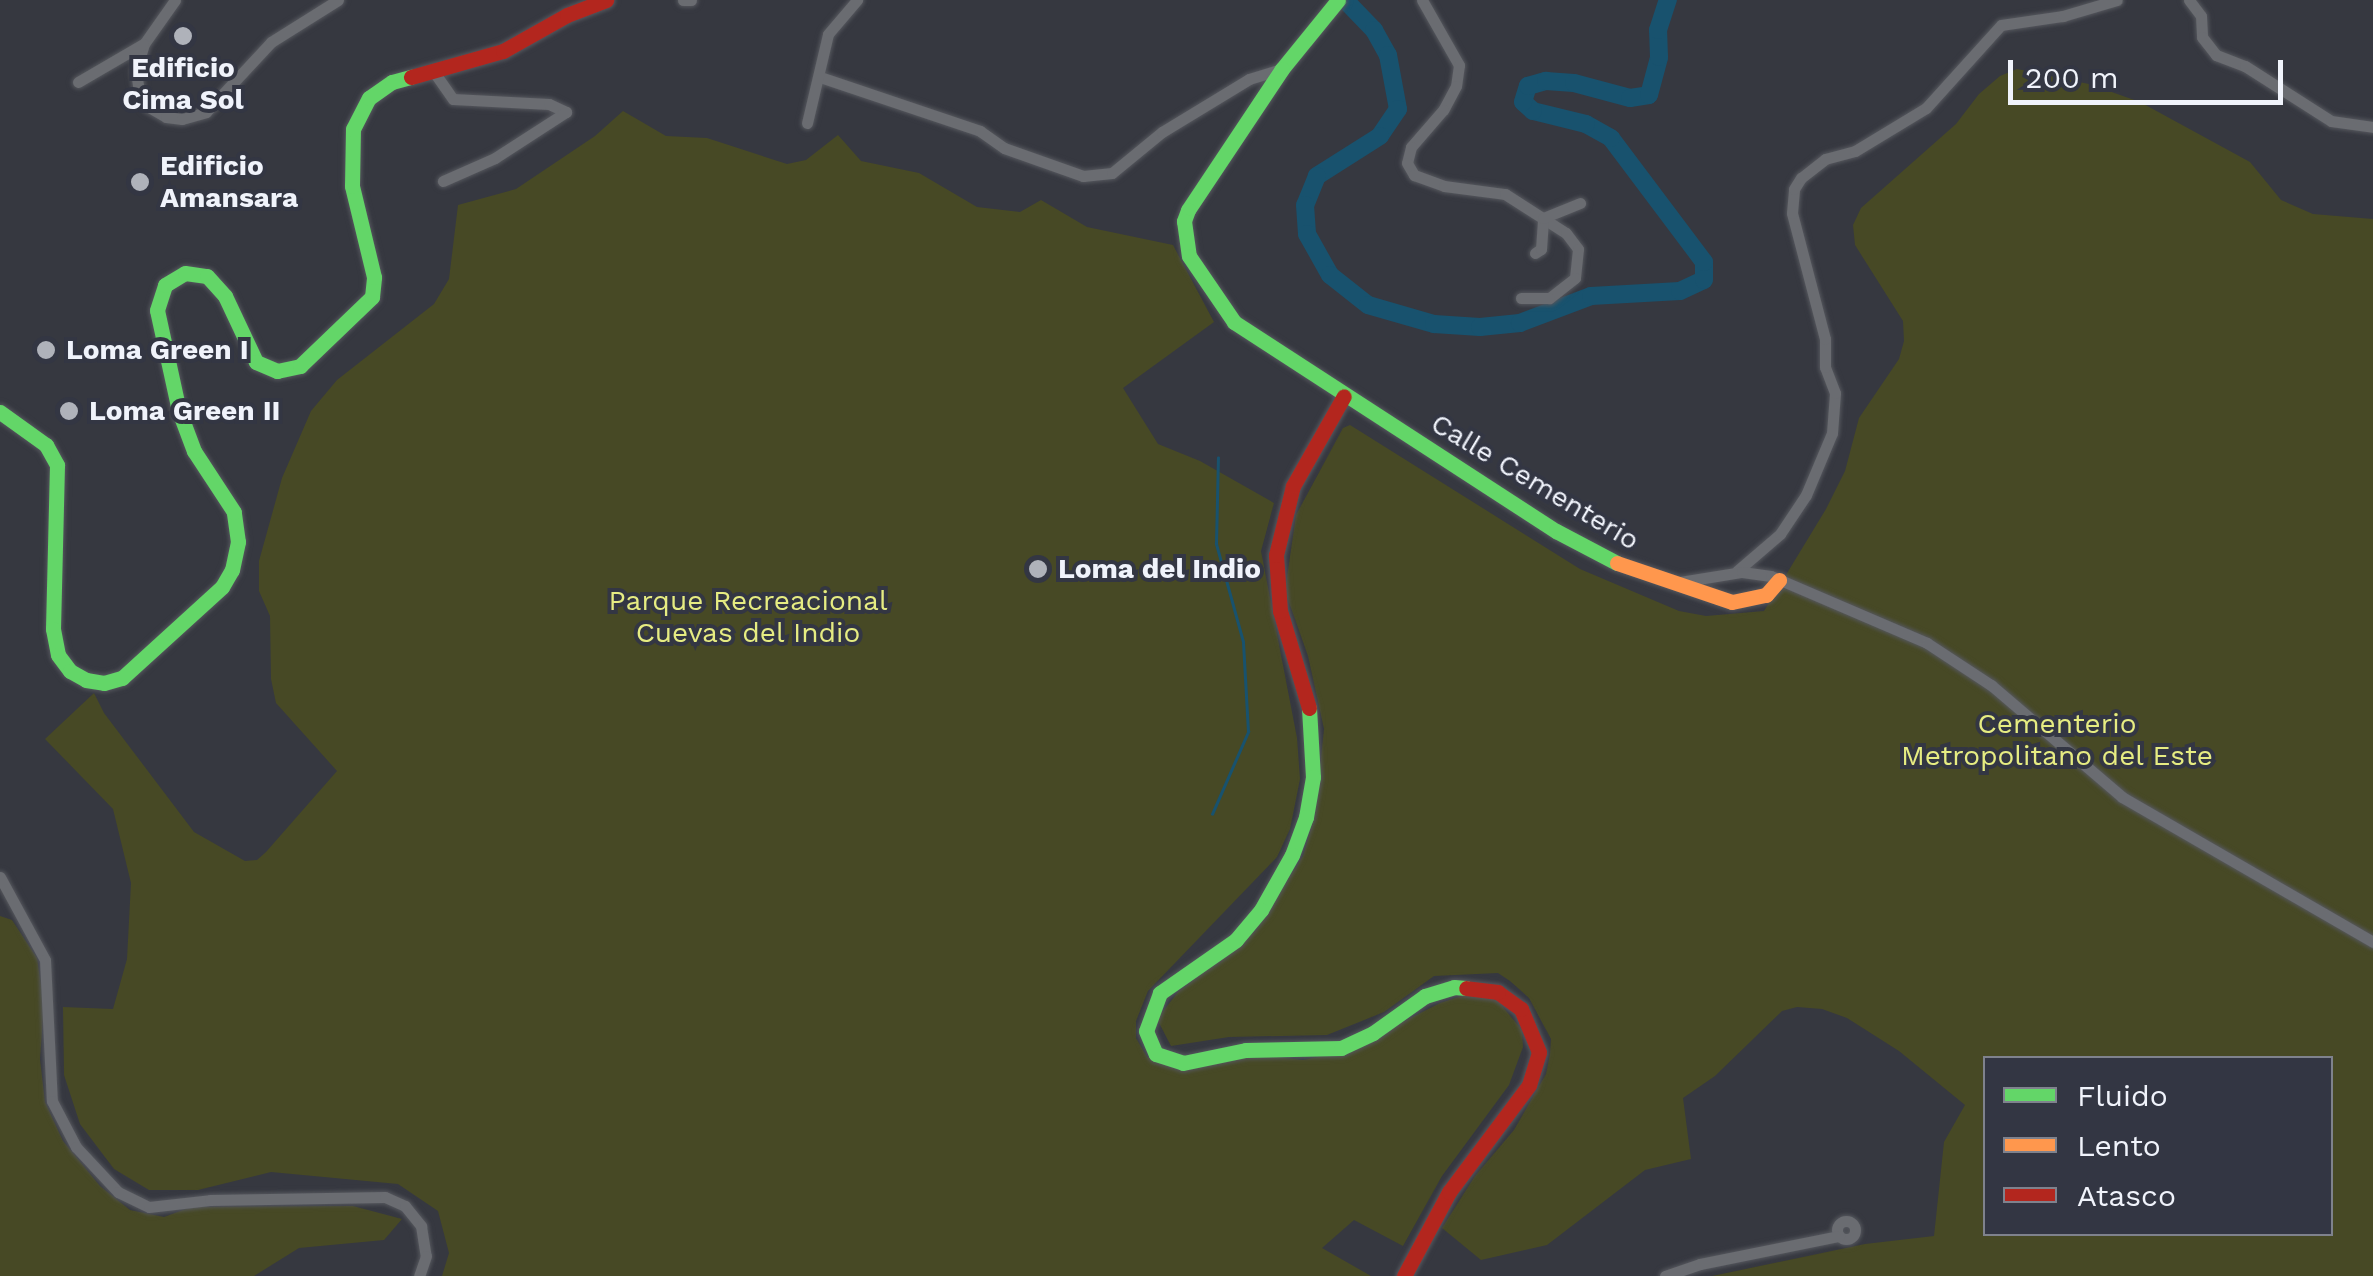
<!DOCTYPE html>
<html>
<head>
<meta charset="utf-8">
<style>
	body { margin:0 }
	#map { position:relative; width:2373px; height:1276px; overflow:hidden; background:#363840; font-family:"Work Sans",sans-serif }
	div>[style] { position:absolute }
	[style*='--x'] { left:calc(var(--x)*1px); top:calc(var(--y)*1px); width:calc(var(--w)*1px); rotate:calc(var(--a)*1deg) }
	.green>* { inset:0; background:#474925 }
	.stream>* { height:2.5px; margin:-1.25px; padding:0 1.25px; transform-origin:1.25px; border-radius:1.25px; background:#18526e }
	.river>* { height:18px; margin:-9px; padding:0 9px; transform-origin:9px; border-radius:9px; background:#18526e }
	.roads { filter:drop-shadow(0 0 2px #55575d) drop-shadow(0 0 2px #55575d) }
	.street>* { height:11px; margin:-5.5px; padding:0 5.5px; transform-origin:5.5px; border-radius:5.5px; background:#6a6c71 }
	.street>.ring { margin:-5.5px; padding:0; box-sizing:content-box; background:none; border:11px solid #6a6c71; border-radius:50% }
	.fast>* { height:15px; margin:-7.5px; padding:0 7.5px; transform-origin:7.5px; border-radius:7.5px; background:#63d668 }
	.slow>* { height:15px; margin:-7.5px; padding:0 7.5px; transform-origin:7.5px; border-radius:7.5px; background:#ff974d }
	.jam>* { height:15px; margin:-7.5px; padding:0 7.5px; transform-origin:7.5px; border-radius:7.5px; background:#b3261e }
	.dots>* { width:28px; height:28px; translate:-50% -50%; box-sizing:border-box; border:5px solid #333643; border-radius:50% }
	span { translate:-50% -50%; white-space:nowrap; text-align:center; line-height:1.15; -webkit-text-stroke:8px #333643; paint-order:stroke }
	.poi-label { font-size:28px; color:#f0f3fb; font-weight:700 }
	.left { translate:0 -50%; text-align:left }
	.street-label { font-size:28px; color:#f0f3fb }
	.park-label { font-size:28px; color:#e6ec82 }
	.legend { position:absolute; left:1983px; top:1056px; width:350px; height:180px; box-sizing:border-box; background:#333643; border:2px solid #7f828d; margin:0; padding:12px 18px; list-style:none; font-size:30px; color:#f0f3fb }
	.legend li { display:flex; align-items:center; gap:20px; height:50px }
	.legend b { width:50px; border:2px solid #7f828d }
	.scale { position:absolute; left:2008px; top:60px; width:275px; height:45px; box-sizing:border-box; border:5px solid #f0f3fb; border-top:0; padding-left:12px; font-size:30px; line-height:35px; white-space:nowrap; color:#f0f3fb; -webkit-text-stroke:8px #333643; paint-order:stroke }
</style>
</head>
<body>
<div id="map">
	<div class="green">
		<i style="clip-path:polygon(evenodd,2017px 69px,2089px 84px,2140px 102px,2250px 162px,2281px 200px,2313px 214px,2373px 219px,2373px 1276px,1712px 1276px,1865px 1244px,1934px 1236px,1944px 1142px,1965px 1105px,1899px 1051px,1847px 1018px,1822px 1009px,1797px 1007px,1782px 1011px,1715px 1076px,1683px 1098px,1691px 1159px,1645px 1170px,1547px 1245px,1481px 1260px,1442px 1228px,1475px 1176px,1514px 1130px,1546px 1074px,1550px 1054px,1551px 1039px,1529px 998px,1510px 981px,1498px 973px,1434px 976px,1384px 1012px,1327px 1035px,1229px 1037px,1171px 1046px,1157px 1019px,1178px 992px,1255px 931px,1303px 856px,1315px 815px,1324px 729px,1308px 656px,1285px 591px,1296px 515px,1343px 428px,1350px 425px,1580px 569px,1679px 611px,1706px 616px,1764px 611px,1826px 509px,1845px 471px,1859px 418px,1899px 359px,1904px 341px,1903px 321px,1855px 245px,1853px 225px,1861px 208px,1956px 124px,1979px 94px,2000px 76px,2017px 69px,1986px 1058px,2330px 1058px,2330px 1234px,1986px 1234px,1986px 1058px)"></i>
		<i style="clip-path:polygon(623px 111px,666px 136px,707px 138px,787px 164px,806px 160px,838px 135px,861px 161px,919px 173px,977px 207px,1020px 212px,1041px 200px,1087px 227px,1173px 245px,1214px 322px,1123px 388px,1158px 444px,1200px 461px,1274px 503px,1261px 551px,1297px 738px,1300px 779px,1290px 829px,1277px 857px,1148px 991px,1136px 1021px,1136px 1038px,1147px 1057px,1171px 1067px,1260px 1055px,1303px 1060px,1346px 1051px,1440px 1003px,1468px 994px,1497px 1000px,1522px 1030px,1523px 1047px,1509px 1085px,1442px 1176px,1403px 1246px,1354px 1220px,1322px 1248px,1371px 1276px,442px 1276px,449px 1253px,438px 1211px,398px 1184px,271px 1172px,198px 1190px,149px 1190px,114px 1169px,80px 1124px,64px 1075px,63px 1007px,113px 1009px,127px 959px,131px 883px,113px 809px,45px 739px,94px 693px,104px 713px,194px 832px,245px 861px,257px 860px,266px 852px,337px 771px,276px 703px,271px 679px,270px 616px,259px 591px,259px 561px,282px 478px,311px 411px,337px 380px,434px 304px,449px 279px,458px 205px,516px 189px,595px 136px)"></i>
		<i style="clip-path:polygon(0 916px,12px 920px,37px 958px,44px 1005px,40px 1059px,45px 1102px,63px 1141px,100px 1186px,130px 1210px,164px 1217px,191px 1207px,353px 1206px,402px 1219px,384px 1240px,299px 1248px,254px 1276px,0 1276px)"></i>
	</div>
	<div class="stream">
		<i style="--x:1212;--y:814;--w:90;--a:-66.3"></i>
		<i style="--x:1248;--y:732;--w:90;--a:-93.2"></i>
		<i style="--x:1243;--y:642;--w:102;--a:-105.4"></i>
		<i style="--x:1216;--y:544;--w:86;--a:-88.7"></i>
	</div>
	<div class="river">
		<i style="--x:1345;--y:0;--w:42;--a:46"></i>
		<i style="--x:1374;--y:30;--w:29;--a:61"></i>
		<i style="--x:1388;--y:55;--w:55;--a:79.5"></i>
		<i style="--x:1398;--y:109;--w:32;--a:124"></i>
		<i style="--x:1380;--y:136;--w:75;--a:147.6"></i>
		<i style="--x:1317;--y:176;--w:31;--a:112"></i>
		<i style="--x:1305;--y:205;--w:29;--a:86"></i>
		<i style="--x:1307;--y:234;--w:47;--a:60.7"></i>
		<i style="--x:1330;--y:275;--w:48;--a:38.3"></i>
		<i style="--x:1368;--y:305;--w:69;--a:16.1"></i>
		<i style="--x:1434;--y:324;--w:46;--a:3.7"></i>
		<i style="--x:1480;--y:327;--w:40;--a:-5.7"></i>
		<i style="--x:1520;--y:323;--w:76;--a:-20.8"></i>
		<i style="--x:1591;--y:296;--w:89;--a:-3.2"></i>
		<i style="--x:1680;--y:291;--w:26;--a:-25"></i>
		<i style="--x:1704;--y:280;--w:18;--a:-90"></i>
		<i style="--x:1704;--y:262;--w:155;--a:-126.9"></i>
		<i style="--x:1611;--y:138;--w:29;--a:-151"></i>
		<i style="--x:1586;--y:124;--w:55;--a:-166.2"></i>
		<i style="--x:1533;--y:111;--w:13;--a:-138"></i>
		<i style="--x:1523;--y:102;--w:17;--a:-73"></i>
		<i style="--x:1528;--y:86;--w:19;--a:-16"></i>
		<i style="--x:1546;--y:81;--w:28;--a:4"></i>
		<i style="--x:1574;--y:83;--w:58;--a:15"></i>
		<i style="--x:1630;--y:98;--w:19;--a:-9"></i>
		<i style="--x:1649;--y:95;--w:39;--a:-75"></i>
		<i style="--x:1659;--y:57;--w:27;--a:-92"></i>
		<i style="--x:1658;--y:30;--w:32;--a:-72"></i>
	</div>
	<div class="roads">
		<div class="street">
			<i style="--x:175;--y:0;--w:54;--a:125.2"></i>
			<i style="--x:144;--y:44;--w:28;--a:107"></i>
			<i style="--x:136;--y:71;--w:22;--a:82"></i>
			<i style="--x:139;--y:93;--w:15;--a:58"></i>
			<i style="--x:147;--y:106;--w:22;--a:30"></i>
			<i style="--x:166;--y:117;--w:16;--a:7"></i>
			<i style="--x:182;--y:119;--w:25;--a:-16"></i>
			<i style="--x:206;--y:112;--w:96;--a:-47.1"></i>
			<i style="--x:271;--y:42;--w:79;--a:-32.1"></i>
			<i style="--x:683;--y:0;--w:8;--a:0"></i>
			<i style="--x:1422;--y:0;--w:75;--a:60.4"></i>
			<i style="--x:1459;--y:65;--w:21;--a:98"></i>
			<i style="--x:1456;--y:86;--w:27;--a:118"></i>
			<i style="--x:1443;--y:110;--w:49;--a:130.9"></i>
			<i style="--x:1411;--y:147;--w:16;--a:104"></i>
			<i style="--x:1407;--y:163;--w:14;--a:60"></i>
			<i style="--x:1414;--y:175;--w:32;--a:20"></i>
			<i style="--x:1444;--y:186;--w:62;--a:7.5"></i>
			<i style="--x:1505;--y:194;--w:72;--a:32.6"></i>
			<i style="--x:1566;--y:233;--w:20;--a:53"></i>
			<i style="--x:1578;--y:249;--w:29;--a:96"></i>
			<i style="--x:1575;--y:278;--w:33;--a:142"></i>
			<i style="--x:1549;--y:298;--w:28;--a:180"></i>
			<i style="--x:2189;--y:0;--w:20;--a:53"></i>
			<i style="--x:2201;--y:16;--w:21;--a:87"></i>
			<i style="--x:2202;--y:37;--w:23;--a:52"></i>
			<i style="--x:2216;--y:55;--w:31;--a:21"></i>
			<i style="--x:2245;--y:66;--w:102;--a:32.6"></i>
			<i style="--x:2331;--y:121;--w:42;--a:8.1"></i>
			<i style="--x:434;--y:72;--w:33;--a:55"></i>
			<i style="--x:453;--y:99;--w:96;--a:3"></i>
			<i style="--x:549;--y:104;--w:19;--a:25"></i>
			<i style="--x:566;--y:112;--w:85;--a:147.1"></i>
			<i style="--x:495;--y:158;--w:57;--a:156.1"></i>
			<i style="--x:820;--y:77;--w:169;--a:18.6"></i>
			<i style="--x:980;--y:131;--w:29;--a:35"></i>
			<i style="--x:1004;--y:148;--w:84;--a:19.5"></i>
			<i style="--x:1083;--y:176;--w:29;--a:-6"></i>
			<i style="--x:1112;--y:173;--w:65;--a:-39.4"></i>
			<i style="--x:1162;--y:132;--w:102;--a:-31.3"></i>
			<i style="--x:1249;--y:79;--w:34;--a:-17"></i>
			<i style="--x:78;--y:82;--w:75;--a:-30.3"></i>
			<i style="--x:807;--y:123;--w:91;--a:-76.7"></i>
			<i style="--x:828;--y:34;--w:45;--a:-49.5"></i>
			<i style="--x:1535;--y:253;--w:7;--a:-34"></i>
			<i style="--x:1541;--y:249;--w:31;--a:-86"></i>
			<i style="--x:1543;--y:218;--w:40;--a:-22"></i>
			<i style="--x:1737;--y:571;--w:57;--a:-40.7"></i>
			<i style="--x:1780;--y:534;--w:47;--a:-56.3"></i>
			<i style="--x:1806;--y:495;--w:67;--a:-67.2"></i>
			<i style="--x:1832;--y:433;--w:40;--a:-85.7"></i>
			<i style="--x:1835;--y:393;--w:28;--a:-111"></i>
			<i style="--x:1825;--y:367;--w:28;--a:-90"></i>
			<i style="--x:1825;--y:339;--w:130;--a:-104.7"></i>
			<i style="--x:1792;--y:213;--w:24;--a:-85"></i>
			<i style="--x:1794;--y:189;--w:13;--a:-58"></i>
			<i style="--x:1801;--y:178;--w:31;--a:-38"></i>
			<i style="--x:1825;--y:159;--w:31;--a:-15"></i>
			<i style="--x:1855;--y:151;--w:83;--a:-31.2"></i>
			<i style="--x:1926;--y:108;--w:112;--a:-47.9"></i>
			<i style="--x:2001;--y:25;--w:63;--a:-8.3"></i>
			<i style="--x:2063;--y:16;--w:56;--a:-16.5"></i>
			<i style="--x:1680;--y:582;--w:63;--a:-9.2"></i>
			<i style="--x:1742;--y:572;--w:29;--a:8"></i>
			<i style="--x:1771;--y:576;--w:170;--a:23.2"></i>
			<i style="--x:1927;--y:643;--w:77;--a:33.3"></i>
			<i style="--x:1991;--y:685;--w:172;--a:40.5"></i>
			<i style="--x:2122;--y:797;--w:290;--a:30"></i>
			<i style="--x:0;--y:877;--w:94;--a:61.5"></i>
			<i style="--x:45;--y:960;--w:141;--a:87.2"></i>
			<i style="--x:52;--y:1101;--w:52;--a:62.4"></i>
			<i style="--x:76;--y:1147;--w:62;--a:47"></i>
			<i style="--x:118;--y:1192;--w:34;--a:26"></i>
			<i style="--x:149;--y:1207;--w:61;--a:-6.5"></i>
			<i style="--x:210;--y:1200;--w:175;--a:-1"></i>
			<i style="--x:385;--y:1197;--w:22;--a:24"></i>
			<i style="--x:405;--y:1206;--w:26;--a:51"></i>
			<i style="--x:421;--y:1226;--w:30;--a:81"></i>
			<i style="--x:426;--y:1256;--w:21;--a:109"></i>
			<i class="ring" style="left:1837px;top:1221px;width:7px;height:7px"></i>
			<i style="--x:1665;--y:1276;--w:37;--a:-19"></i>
			<i style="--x:1700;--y:1264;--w:142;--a:-11.4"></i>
		</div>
		<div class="fast">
			<i style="--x:1338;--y:0;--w:89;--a:129.1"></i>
			<i style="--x:1282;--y:69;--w:169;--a:123.7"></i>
			<i style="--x:1188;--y:210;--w:12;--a:110"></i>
			<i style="--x:1184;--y:221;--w:35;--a:82"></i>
			<i style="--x:1189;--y:256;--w:80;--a:55.7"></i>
			<i style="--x:1234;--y:322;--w:384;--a:33"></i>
			<i style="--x:1556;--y:531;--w:69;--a:27.7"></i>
			<i style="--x:0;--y:412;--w:57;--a:35.7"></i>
			<i style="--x:46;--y:445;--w:23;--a:61"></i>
			<i style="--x:57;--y:465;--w:164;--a:91.4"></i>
			<i style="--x:53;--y:629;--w:26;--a:79"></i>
			<i style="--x:58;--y:655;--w:20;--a:53"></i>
			<i style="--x:70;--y:671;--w:18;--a:29"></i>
			<i style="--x:86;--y:680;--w:18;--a:9"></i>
			<i style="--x:104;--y:683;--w:19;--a:-16"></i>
			<i style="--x:122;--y:678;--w:135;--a:-42.3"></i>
			<i style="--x:222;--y:587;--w:20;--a:-60"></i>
			<i style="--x:232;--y:570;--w:29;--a:-78"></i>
			<i style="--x:238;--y:542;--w:30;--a:-98"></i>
			<i style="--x:234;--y:512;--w:73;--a:-123.3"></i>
			<i style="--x:194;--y:451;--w:43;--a:-110.6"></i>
			<i style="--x:179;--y:411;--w:103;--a:-102.3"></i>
			<i style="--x:157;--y:310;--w:26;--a:-72"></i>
			<i style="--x:165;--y:285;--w:23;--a:-31"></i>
			<i style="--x:185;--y:273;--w:22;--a:8"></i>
			<i style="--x:207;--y:276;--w:27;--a:48"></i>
			<i style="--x:225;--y:296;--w:73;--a:64.8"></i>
			<i style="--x:256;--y:362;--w:23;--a:23"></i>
			<i style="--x:277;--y:371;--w:24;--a:-12"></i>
			<i style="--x:300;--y:366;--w:100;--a:-43.8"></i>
			<i style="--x:372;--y:297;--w:20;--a:-84"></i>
			<i style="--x:374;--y:277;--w:94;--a:-103.6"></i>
			<i style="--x:352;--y:186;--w:57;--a:-89"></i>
			<i style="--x:353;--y:129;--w:35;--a:-63"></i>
			<i style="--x:369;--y:98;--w:28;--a:-35"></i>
			<i style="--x:392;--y:82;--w:20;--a:-15"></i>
			<i style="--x:1309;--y:708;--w:69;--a:86.7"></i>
			<i style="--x:1313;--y:777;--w:41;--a:99.9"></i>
			<i style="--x:1306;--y:817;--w:40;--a:110.2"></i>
			<i style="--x:1292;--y:855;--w:63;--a:119.4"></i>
			<i style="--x:1261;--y:910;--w:39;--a:130"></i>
			<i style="--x:1236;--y:940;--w:93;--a:145.1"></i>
			<i style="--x:1160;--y:993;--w:40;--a:110.2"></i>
			<i style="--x:1146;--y:1031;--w:25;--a:67"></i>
			<i style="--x:1156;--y:1054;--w:28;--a:18"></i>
			<i style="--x:1183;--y:1063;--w:64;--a:-11.7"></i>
			<i style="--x:1246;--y:1050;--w:95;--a:-1.2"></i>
			<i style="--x:1341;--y:1048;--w:35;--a:-25"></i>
			<i style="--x:1373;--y:1033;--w:64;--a:-35.4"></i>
			<i style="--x:1425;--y:996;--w:30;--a:-17"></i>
			<i style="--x:1454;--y:987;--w:12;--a:5"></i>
		</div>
		<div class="slow">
			<i style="--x:1617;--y:563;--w:121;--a:18.7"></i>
			<i style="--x:1732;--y:602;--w:35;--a:-12"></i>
			<i style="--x:1766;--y:595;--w:20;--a:-49"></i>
		</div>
		<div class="jam">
			<i style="--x:411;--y:77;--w:96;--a:-15.8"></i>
			<i style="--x:503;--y:51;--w:73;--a:-29.4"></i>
			<i style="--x:567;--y:15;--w:42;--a:-21"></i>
			<i style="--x:1309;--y:708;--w:101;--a:-106.6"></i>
			<i style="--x:1280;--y:611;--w:56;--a:-94.1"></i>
			<i style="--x:1276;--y:555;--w:71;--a:-76.2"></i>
			<i style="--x:1293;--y:486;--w:103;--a:-60.5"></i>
			<i style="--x:1404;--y:1276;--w:95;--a:-61.8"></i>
			<i style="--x:1449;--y:1192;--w:134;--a:-53.2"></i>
			<i style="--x:1529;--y:1085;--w:34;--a:-73"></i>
			<i style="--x:1539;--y:1052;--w:47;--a:-112.7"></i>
			<i style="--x:1521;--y:1009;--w:29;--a:-144"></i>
			<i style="--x:1498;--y:992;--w:32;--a:-173"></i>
		</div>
	</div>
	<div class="dots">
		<i style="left:183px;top:36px;background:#afb2ba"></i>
		<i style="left:140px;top:182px;background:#afb2ba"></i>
		<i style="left:46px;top:350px;background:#afb2ba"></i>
		<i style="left:69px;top:411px;background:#afb2ba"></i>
		<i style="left:1038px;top:569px;background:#afb2ba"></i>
	</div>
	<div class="poi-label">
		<span style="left:183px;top:84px">Edificio<br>Cima Sol</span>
		<span class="left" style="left:160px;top:182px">Edificio<br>Amansara</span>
		<span class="left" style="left:66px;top:350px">Loma Green I</span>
		<span class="left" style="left:89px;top:411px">Loma Green II</span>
		<span class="left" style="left:1058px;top:569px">Loma del Indio</span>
	</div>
	<div class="street-label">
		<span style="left:1535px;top:482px;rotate:31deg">Calle Cementerio</span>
	</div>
	<div class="park-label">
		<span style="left:748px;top:617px">Parque Recreacional<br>Cuevas del Indio</span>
		<span style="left:2057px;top:740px">Cementerio<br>Metropolitano del Este</span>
	</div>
	<ul class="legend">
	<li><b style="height:12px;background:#63d668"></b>Fluido</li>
	<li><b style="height:12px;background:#ff974d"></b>Lento</li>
	<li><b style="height:12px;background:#b3261e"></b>Atasco</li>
	</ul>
	<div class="scale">200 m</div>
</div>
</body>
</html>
